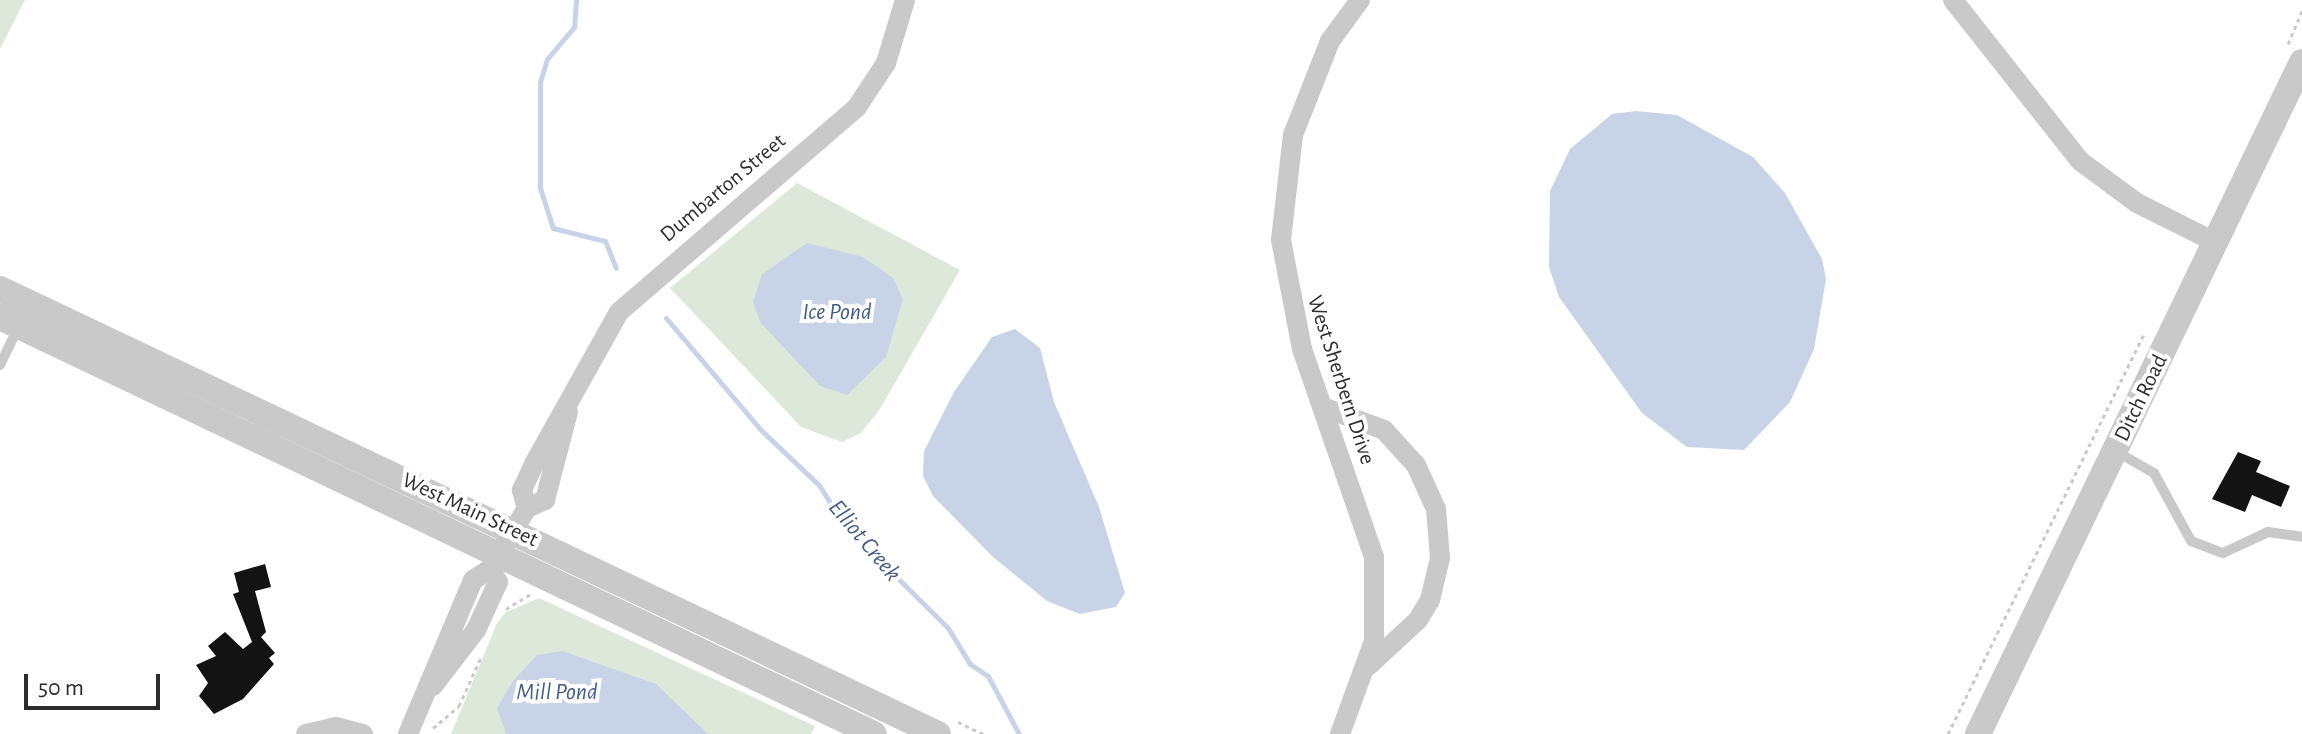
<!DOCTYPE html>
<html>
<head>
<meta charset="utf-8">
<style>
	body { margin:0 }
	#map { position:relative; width:2302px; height:734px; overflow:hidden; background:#fff; font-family:"Alegreya Sans",sans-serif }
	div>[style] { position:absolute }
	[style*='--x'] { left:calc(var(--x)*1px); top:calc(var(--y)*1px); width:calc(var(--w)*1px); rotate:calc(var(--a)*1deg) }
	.green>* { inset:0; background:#dee8da }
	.water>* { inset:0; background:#c8d3e7 }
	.stream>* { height:5px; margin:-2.5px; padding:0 2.5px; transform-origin:2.5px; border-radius:2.5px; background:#c8d3e7 }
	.building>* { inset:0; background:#131313 }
	.path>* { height:3px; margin-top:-1.5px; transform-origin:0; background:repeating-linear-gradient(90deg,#c9c9c9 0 4px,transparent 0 8px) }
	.service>* { height:10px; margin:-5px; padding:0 5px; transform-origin:5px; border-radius:5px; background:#c9c9c9 }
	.minor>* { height:20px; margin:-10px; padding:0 10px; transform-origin:10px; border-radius:10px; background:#c9c9c9 }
	.tertiary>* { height:26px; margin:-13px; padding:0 13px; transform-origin:13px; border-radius:13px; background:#c9c9c9 }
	span { translate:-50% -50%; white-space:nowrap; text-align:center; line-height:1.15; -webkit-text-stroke:8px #fff; paint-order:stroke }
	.street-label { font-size:22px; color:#2c2c2c }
	.water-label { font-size:24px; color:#425b85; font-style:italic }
	.scale { position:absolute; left:24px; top:674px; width:136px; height:36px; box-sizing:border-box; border:4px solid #2c2c2c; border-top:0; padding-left:10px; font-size:24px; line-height:28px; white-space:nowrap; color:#2c2c2c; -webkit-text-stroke:6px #fff; paint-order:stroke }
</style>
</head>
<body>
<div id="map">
	<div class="green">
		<i style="clip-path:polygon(0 0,25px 0,0 49px)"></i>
		<i style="clip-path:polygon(797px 183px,960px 270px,880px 409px,861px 433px,842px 442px,801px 427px,670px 288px)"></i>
		<i style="clip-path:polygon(539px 598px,815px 726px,811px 734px,451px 734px,497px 623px,506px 612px)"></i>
	</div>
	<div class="water">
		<i style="clip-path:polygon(1636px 111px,1677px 115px,1753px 157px,1785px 193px,1822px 259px,1826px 279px,1814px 349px,1790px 402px,1744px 450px,1687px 447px,1642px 413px,1559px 297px,1549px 267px,1550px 191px,1570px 149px,1612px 114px)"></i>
		<i style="clip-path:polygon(807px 243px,863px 257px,893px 278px,903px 299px,886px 357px,847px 395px,820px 386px,760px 322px,753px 302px,762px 274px)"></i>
		<i style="clip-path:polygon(1015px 329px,1040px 348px,1054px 402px,1099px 507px,1125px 593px,1116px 607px,1080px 614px,1047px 601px,993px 557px,933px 496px,923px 476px,924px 451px,954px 392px,992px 337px)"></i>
		<i style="clip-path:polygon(562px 651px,656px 684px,708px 734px,506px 734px,497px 708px,513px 681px,537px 655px)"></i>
	</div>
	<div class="stream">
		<i style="--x:576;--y:0;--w:27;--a:94"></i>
		<i style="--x:574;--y:27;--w:42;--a:130.2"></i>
		<i style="--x:547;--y:59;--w:24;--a:107"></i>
		<i style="--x:540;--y:82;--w:106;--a:90"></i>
		<i style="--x:540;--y:188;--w:42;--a:72"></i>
		<i style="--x:553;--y:228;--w:54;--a:14"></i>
		<i style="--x:605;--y:241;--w:29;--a:68"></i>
		<i style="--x:666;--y:318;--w:147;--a:49.7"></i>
		<i style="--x:761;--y:430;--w:80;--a:43.5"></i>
		<i style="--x:819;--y:485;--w:47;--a:58"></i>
		<i style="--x:844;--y:525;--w:146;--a:44.7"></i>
		<i style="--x:948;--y:628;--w:42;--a:58.6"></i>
		<i style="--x:970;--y:664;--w:22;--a:34"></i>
		<i style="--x:988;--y:676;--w:66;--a:61.9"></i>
	</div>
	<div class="building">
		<i style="clip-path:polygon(2238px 452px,2261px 461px,2256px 472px,2290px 486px,2281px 507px,2252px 495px,2245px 512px,2212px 499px)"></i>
		<i style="clip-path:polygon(265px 564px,271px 587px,255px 591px,266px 632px,261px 637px,275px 653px,269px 658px,274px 664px,243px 699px,214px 714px,199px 696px,208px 683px,196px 665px,216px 656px,208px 646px,225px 632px,243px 649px,252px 642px,233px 594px,239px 592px,234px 573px)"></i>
	</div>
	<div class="path">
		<i style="--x:2288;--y:44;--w:36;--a:-67"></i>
		<i style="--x:506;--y:609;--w:29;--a:-31"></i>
		<i style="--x:958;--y:722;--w:29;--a:25"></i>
		<i style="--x:433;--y:728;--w:34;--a:-40"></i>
		<i style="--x:459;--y:706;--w:54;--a:-65.8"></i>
		<i style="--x:1948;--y:734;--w:445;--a:-63.9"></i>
	</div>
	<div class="service">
		<i style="--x:0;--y:365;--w:41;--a:-64.1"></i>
		<i style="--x:2117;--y:452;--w:43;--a:29.6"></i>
		<i style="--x:2154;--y:473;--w:77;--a:61.4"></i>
		<i style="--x:2191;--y:541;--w:34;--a:21"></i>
		<i style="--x:2223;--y:553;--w:50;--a:-25"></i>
		<i style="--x:2268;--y:532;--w:34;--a:8"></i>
	</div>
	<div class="minor">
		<i style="--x:1953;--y:0;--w:205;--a:51.7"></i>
		<i style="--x:2080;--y:161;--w:71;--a:36.4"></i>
		<i style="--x:2137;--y:203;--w:89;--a:26.6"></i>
		<i style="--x:1323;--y:407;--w:65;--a:20.7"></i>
		<i style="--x:1384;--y:430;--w:47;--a:47.6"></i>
		<i style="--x:1416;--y:465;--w:48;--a:65.6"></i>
		<i style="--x:1436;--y:509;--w:49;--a:85.3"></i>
		<i style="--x:1440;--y:558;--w:43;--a:103.4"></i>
		<i style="--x:1430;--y:600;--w:23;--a:121"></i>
		<i style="--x:1418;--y:620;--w:68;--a:137.4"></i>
		<i style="--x:527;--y:508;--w:20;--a:-24"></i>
		<i style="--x:545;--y:500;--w:91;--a:-75.4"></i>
		<i style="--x:490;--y:569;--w:71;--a:-58.8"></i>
		<i style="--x:527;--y:508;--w:19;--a:-106"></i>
		<i style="--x:522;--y:490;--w:29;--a:-65"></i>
		<i style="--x:534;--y:464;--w:174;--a:-60.8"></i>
		<i style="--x:619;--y:312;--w:314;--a:-40.7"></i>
		<i style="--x:857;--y:107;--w:53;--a:-56.6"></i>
		<i style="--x:886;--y:63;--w:66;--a:-73.2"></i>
		<i style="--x:433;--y:686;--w:71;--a:-52.5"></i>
		<i style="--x:476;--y:630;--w:53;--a:-65.4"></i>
		<i style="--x:498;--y:582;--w:15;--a:-122"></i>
		<i style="--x:306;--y:734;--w:31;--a:-13"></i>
		<i style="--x:336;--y:727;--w:28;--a:15"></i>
		<i style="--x:408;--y:734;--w:167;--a:-67.1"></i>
		<i style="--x:473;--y:580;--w:20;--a:-33"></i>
		<i style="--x:1340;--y:734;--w:99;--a:-69.9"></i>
		<i style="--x:1374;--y:641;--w:84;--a:-90"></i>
		<i style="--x:1374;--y:557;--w:220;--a:-109.1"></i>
		<i style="--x:1302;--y:349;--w:111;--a:-100.9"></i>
		<i style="--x:1281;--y:240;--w:106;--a:-83.5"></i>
		<i style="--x:1293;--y:135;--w:101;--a:-68.5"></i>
		<i style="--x:1330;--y:41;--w:51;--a:-53.8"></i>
	</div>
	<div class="tertiary">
		<i style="--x:0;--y:289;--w:1038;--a:25.38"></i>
		<i style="--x:0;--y:317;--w:968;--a:25.51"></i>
		<i style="--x:1978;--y:734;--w:746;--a:-64.26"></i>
	</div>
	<div class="street-label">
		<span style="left:723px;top:188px;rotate:-40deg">Dumbarton Street</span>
		<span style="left:1341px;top:380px;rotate:72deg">West Sherbern Drive</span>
		<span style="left:2141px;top:398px;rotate:-64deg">Ditch Road</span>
		<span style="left:470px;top:510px;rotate:25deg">West Main Street</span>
	</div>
	<div class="water-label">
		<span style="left:837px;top:313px">Ice Pond</span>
		<span style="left:864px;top:541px;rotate:50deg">Elliot Creek</span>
		<span style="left:557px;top:693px">Mill Pond</span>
	</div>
	<div class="scale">50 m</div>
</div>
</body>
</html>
